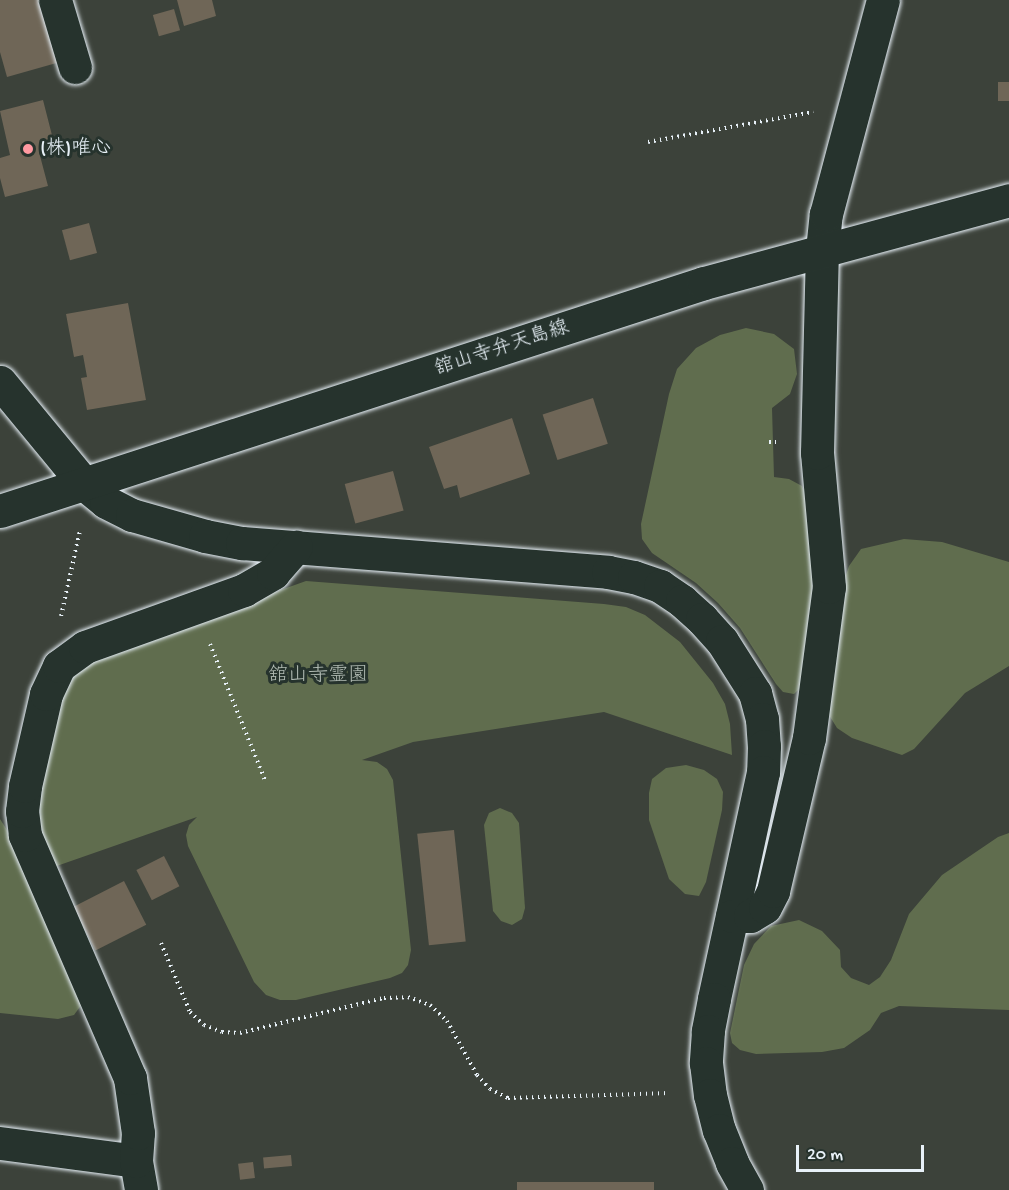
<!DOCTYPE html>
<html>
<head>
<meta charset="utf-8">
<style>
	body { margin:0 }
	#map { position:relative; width:1009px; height:1190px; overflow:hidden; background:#3c423a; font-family:"Gochi Hand","Klee One",sans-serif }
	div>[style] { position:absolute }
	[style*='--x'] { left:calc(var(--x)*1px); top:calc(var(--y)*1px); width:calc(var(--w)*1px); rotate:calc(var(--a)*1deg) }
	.green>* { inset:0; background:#606d4e }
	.building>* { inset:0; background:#6f6657; transform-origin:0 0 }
	.path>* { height:4px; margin-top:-2px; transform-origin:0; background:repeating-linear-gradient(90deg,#e8f1f8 0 1.5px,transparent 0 6px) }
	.roads { filter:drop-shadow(0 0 2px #e8f1f8) drop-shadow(0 0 2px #e8f1f8) }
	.minor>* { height:33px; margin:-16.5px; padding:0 16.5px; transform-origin:16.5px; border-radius:16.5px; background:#26332d }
	.tertiary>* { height:33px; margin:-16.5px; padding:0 16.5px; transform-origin:16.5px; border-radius:16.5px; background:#26332d }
	.secondary>* { height:33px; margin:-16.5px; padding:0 16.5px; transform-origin:16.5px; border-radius:16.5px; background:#26332d }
	.dots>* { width:16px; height:16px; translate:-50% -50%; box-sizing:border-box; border:3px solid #26332d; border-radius:50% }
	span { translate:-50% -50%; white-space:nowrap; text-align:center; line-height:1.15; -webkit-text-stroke:6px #26332d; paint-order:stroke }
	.poi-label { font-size:20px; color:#e8f1f8 }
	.left { translate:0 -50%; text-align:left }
	.street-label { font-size:20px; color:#e8f1f8 }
	.park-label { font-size:20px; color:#b2bcb4 }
	.scale { position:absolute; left:796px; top:1145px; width:128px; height:27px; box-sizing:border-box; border:3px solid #e8f1f8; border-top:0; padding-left:8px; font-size:18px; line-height:21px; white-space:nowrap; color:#e8f1f8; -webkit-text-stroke:4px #26332d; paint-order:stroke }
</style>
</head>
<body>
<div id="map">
	<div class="green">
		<i style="clip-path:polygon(746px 328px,774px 334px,794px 349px,797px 374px,790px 394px,772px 408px,774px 477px,789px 479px,802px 486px,809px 502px,816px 586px,801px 687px,794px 694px,783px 692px,776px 684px,740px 628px,718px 603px,696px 583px,652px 553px,642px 539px,641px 524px,669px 394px,677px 369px,696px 348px,720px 335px)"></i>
		<i style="clip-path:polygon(904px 539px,942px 542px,1009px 562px,1009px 666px,965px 693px,914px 749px,902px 755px,852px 738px,837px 728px,829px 715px,842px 587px,849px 566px,861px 549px)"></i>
		<i style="clip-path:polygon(306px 581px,604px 604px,626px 607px,645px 615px,680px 642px,713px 683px,725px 704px,730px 724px,732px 755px,604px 712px,413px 742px,362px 760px,377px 762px,387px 769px,393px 780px,411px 950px,408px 965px,402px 973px,390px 978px,296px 1000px,280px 1000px,266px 995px,254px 982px,188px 846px,186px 835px,189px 825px,197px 817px,51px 868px,35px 810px,58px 698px,69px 674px,91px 658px)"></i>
		<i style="clip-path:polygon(686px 765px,704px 770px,717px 779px,723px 792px,722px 810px,706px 882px,699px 896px,685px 894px,669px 879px,649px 820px,649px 793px,652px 779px,666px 768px)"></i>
		<i style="clip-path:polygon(500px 808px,512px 813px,519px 823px,525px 908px,522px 919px,512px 925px,501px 921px,493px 911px,484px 825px,489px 813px)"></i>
		<i style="clip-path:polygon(0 819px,12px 838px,82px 1004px,74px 1015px,58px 1019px,0 1013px)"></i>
		<i style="clip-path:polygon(1009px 833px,1009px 1010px,899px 1006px,881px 1013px,870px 1030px,844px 1048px,822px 1052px,756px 1054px,740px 1050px,732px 1043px,730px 1033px,744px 965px,754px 944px,771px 926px,799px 920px,822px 931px,840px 950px,841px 967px,851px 978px,869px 985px,880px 977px,891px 960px,909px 914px,942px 875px,998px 837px)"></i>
	</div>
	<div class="building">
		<i style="clip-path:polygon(0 0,41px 0,60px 62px,7px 77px,0 52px)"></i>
		<i style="clip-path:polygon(177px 0,212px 0,216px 16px,184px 26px)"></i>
		<i style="left:174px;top:9px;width:22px;height:22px;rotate:74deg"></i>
		<i style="left:1009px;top:82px;width:19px;height:11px;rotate:90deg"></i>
		<i style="clip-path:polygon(43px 100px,55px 147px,39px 152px,48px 186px,5px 197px,0 178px,0 158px,10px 155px,0 111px)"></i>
		<i style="left:89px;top:223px;width:31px;height:28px;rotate:75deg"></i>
		<i style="clip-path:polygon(128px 303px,146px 400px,87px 410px,81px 378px,87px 377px,83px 355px,74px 357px,66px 314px)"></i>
		<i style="left:593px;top:398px;width:48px;height:53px;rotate:72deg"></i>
		<i style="clip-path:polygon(512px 418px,530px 474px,460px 498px,457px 485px,444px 489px,429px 447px)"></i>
		<i style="left:393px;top:471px;width:41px;height:50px;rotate:75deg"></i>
		<i style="left:454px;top:830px;width:112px;height:37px;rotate:84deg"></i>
		<i style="left:164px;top:856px;width:34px;height:31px;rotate:63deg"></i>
		<i style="left:124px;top:881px;width:49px;height:57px;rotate:63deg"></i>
		<i style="left:291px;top:1155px;width:11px;height:28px;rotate:85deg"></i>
		<i style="left:253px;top:1162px;width:16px;height:15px;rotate:83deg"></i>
		<i style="left:517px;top:1182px;width:137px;height:8px"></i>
	</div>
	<div class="path">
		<i style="--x:648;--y:142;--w:168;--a:-10.3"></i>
		<i style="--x:769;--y:442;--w:9;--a:0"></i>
		<i style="--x:61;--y:616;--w:88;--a:-77.5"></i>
		<i style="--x:210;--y:644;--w:147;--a:68"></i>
		<i style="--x:161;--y:943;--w:75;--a:67.2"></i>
		<i style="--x:190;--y:1012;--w:19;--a:43"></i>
		<i style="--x:204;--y:1025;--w:19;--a:21"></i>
		<i style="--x:222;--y:1032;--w:18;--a:3"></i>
		<i style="--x:240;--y:1033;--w:148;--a:-13.7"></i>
		<i style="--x:384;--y:998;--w:24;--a:-2"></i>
		<i style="--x:408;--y:997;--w:23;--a:20"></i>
		<i style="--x:430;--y:1005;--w:23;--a:43"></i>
		<i style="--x:447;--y:1021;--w:62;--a:60.9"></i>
		<i style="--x:477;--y:1075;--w:19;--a:47"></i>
		<i style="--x:490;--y:1089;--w:20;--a:27"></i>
		<i style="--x:508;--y:1098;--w:162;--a:-1.8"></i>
	</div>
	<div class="roads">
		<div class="minor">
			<i style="--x:55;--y:0;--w:70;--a:73.4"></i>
			<i style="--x:84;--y:484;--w:28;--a:39"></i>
			<i style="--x:106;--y:502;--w:29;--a:27"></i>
			<i style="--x:132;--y:515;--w:76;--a:16"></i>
			<i style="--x:205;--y:536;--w:38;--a:11"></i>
			<i style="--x:242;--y:543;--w:367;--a:4.5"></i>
			<i style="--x:608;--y:572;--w:26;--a:11"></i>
			<i style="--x:634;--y:577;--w:28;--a:19"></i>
			<i style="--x:660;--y:586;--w:27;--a:34"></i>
			<i style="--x:682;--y:601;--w:27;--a:42"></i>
			<i style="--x:702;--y:619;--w:30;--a:48"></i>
			<i style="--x:722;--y:641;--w:62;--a:57.6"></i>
			<i style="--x:755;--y:693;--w:27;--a:75"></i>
			<i style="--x:762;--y:719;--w:27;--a:86"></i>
			<i style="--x:764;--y:746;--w:26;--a:92"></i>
			<i style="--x:763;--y:772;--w:232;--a:102.2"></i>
			<i style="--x:714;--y:999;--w:33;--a:101"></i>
			<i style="--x:708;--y:1031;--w:32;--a:94"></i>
			<i style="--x:706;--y:1063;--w:32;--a:83"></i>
			<i style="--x:710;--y:1095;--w:36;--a:76"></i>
			<i style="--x:719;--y:1130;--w:35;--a:68"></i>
			<i style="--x:732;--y:1163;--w:31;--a:61"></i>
			<i style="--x:732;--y:916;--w:18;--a:0"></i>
			<i style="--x:750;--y:916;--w:17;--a:-31"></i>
			<i style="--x:765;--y:907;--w:18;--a:-63"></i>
			<i style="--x:773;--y:891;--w:157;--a:-76.8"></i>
			<i style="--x:809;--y:738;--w:152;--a:-82.5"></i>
			<i style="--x:829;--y:587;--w:135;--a:-95.1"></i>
			<i style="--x:817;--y:453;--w:203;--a:-88.6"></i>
			<i style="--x:822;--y:250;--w:36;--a:-84"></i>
			<i style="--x:826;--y:214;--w:221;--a:-75.1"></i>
			<i style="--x:0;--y:1143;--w:137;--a:7.5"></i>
			<i style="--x:136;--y:1161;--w:29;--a:80"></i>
			<i style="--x:136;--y:1161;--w:28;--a:-86"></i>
			<i style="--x:138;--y:1133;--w:56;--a:-98.3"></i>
			<i style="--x:130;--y:1078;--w:265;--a:-113.4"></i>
			<i style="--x:25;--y:835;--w:24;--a:-97"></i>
			<i style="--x:22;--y:811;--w:25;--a:-83"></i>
			<i style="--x:25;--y:786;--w:94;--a:-77.1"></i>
			<i style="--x:46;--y:694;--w:31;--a:-65"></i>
			<i style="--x:59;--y:666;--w:32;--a:-36"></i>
			<i style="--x:85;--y:647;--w:169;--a:-19.7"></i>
			<i style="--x:244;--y:590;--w:34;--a:-30"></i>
			<i style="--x:273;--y:573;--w:35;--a:-49"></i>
		</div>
		<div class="tertiary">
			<i style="--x:0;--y:382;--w:132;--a:50.5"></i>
		</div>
		<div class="secondary">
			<i style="--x:0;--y:511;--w:740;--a:-17.95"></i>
			<i style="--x:704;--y:283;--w:316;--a:-15.2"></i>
		</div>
	</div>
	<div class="dots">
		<i style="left:28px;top:149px;background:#ff9aa2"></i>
	</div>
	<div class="poi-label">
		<span class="left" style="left:40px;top:149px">(株)唯心</span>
	</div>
	<div class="street-label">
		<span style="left:502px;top:349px;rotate:-18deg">舘山寺弁天島線</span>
	</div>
	<div class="park-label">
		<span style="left:318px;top:676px">舘山寺霊園</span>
	</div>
	<div class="scale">20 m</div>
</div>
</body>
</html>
